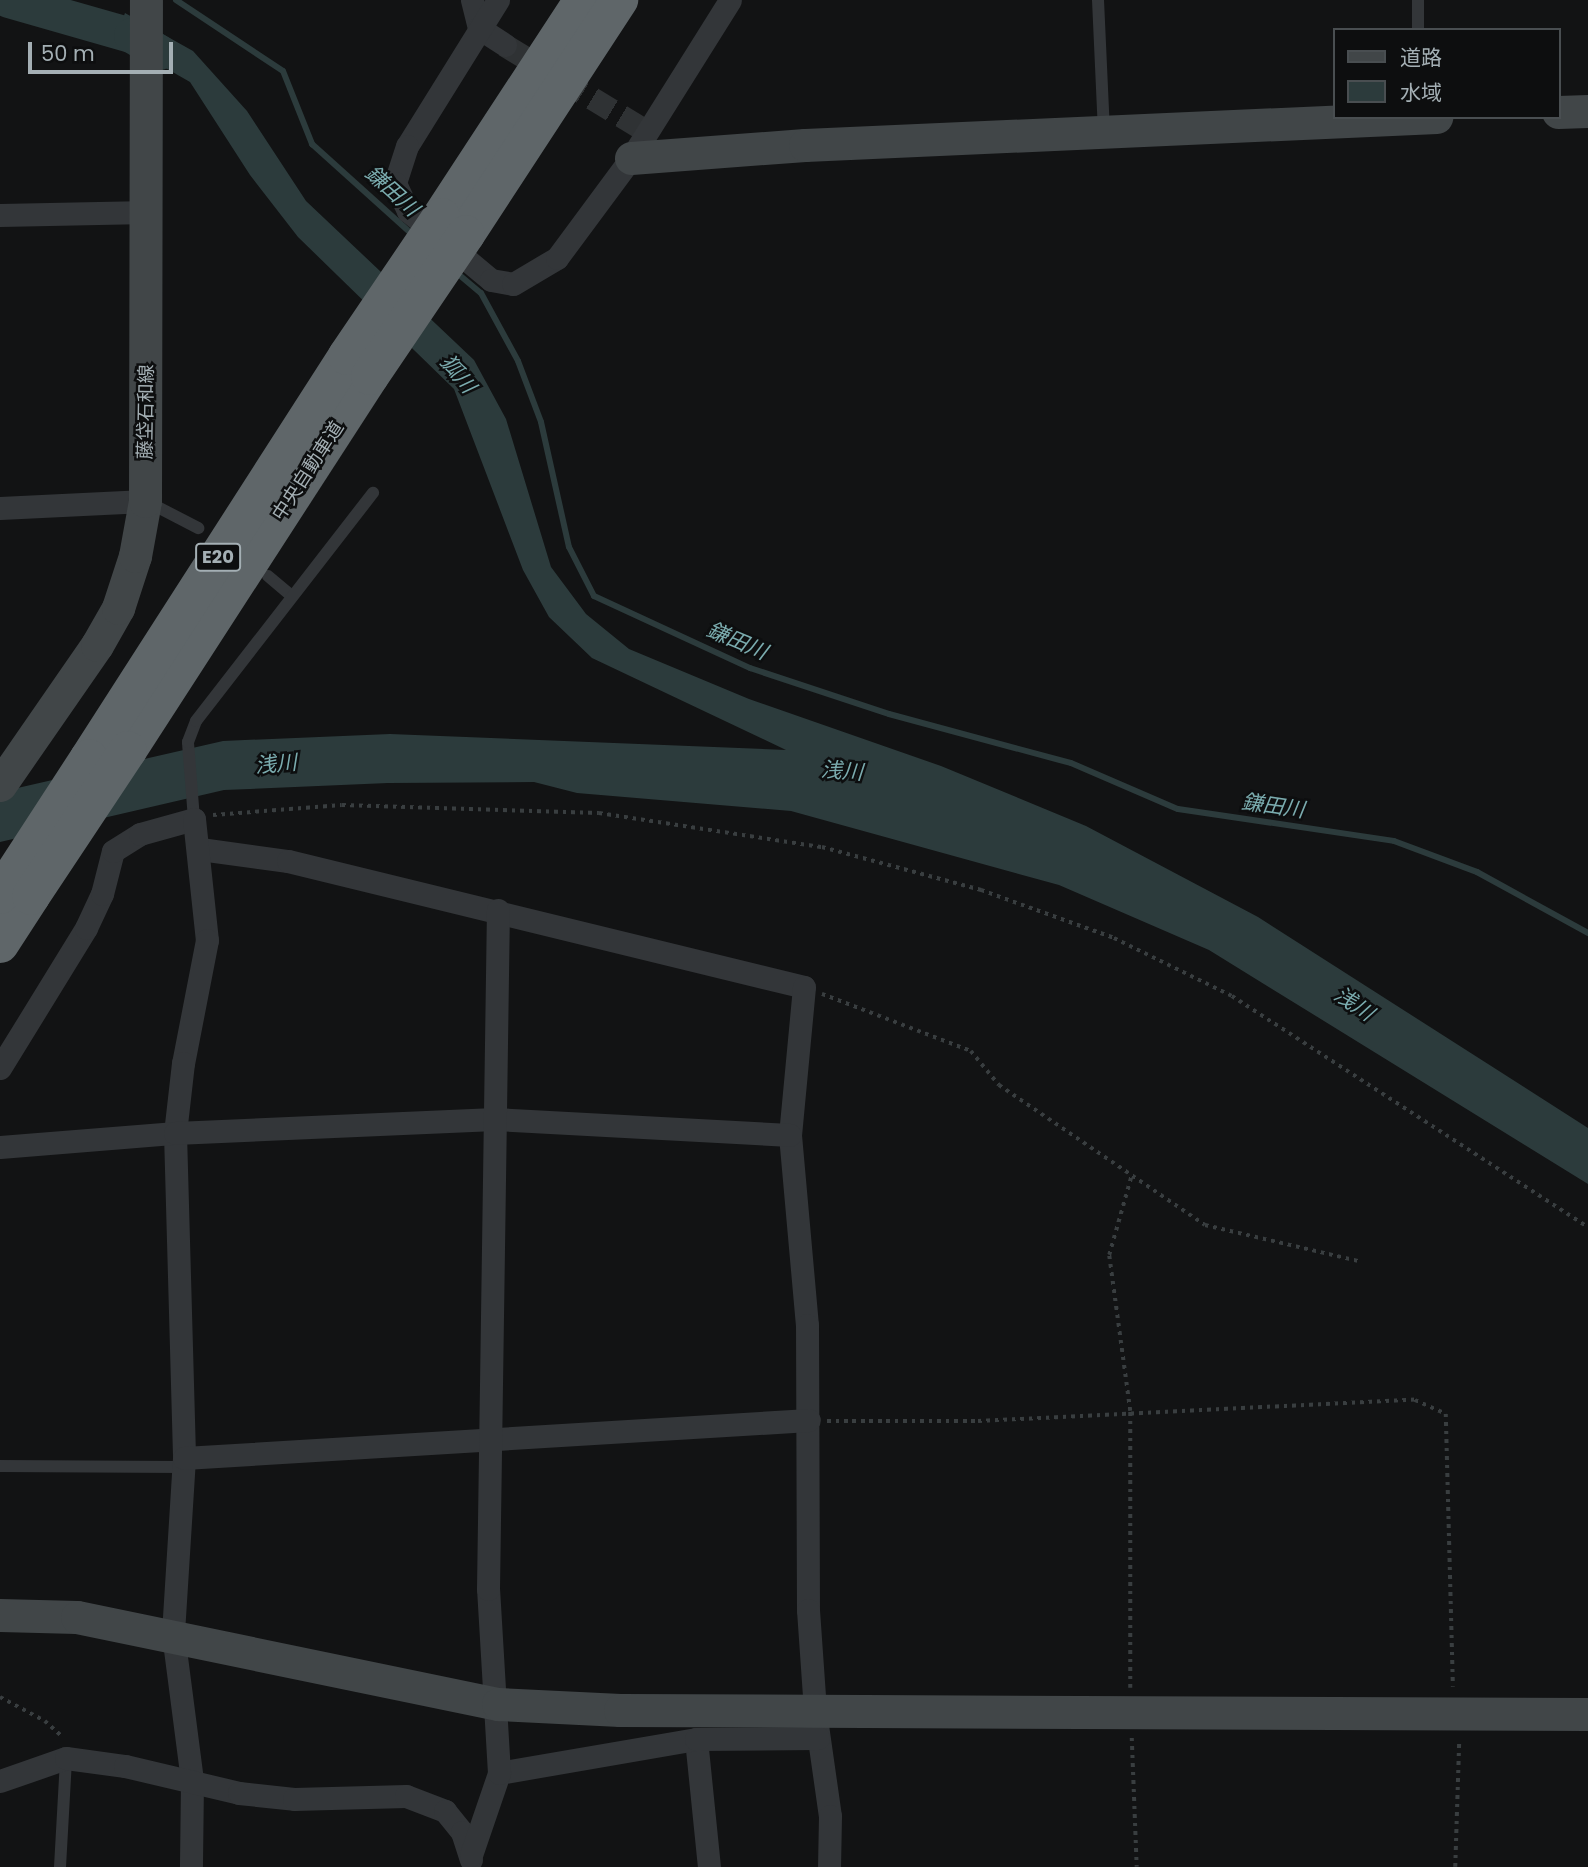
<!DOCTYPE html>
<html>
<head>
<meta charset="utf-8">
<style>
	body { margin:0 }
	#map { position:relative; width:1588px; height:1867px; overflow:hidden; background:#121314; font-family:Poppins,"Noto Sans JP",sans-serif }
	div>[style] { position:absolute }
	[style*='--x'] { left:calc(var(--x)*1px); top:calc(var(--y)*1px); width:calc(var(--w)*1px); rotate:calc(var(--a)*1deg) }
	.water>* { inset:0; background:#2c3b3c }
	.stream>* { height:6px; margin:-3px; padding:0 3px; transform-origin:3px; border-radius:3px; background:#2c3b3c }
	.river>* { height:35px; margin:-17.5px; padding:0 17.5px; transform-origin:17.5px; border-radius:17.5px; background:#2c3b3c }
	.street-tunnel>* { height:23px; margin-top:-11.5px; transform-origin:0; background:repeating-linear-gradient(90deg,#2f3234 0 23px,transparent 0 34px) }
	.path>* { height:3.5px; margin-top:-1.75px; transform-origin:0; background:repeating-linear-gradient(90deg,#393e40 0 3.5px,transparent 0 8.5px) }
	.lane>* { height:12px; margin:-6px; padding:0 6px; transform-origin:6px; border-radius:6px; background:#333639 }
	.street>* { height:23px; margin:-11.5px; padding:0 11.5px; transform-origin:11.5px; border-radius:11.5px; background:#333639 }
	.secondary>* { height:33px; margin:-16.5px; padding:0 16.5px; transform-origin:16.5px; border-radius:16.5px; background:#414648 }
	.highway>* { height:38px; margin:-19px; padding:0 19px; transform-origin:19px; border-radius:19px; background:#5f6669 }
	.highway-bridge>* { height:38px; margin:-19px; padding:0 19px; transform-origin:19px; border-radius:19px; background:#5f6669 }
	span { translate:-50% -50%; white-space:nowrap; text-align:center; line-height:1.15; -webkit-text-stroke:5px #0d0e0f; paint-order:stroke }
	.shield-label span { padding:2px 5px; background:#0d0e0f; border:2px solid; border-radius:5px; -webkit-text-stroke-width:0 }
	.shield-label { font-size:18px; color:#a4afb4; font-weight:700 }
	.street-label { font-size:19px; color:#a4afb4 }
	.water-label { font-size:21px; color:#7bacaf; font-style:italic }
	.legend { position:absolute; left:1333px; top:28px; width:228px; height:91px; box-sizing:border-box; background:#0d0e0f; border:2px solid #494e51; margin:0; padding:9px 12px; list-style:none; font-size:21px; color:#a4afb4 }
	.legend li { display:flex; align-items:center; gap:14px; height:35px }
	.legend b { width:35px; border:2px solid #494e51 }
	.scale { position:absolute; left:28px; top:42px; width:145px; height:32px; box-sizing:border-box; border:4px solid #a4afb4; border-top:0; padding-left:9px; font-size:21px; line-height:24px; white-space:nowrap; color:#a4afb4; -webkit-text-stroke:5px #0d0e0f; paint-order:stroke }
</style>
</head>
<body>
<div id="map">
	<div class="water">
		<i style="clip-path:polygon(125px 13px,193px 51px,247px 111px,306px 201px,474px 360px,506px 419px,551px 567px,586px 614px,629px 649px,749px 699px,941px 766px,1086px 826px,1258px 917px,1588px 1128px,1588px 1184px,1209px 950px,1059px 885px,791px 811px,577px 793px,534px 782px,388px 783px,224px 790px,0 842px,0 792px,223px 741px,390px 734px,786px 750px,592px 658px,549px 617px,523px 570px,454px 389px,298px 237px,250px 175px,190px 82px,115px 39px)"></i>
	</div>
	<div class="stream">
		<i style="--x:176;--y:0;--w:128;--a:33.6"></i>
		<i style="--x:283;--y:71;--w:79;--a:68.3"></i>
		<i style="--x:312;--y:144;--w:137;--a:42"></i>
		<i style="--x:457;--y:273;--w:31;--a:40"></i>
		<i style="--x:481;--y:293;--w:77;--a:61.4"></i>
		<i style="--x:518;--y:361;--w:65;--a:69.3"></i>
		<i style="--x:541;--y:422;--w:128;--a:77.4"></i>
		<i style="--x:569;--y:547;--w:55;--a:63"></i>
		<i style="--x:594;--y:596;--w:172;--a:24.8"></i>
		<i style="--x:750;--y:668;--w:146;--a:18.3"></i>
		<i style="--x:889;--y:714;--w:188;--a:15.1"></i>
		<i style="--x:1071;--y:763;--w:116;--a:23.3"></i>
		<i style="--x:1178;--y:809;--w:218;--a:8.4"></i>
		<i style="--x:1394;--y:841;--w:89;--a:20.5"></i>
		<i style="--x:1477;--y:872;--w:127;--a:28.8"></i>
	</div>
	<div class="river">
		<i style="--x:8;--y:0;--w:128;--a:15.9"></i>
		<i style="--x:131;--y:35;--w:33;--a:31"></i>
	</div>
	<div class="street-tunnel">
		<i style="--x:505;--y:45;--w:167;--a:31.3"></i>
	</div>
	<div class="path">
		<i style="--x:213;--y:815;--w:129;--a:-4.4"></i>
		<i style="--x:342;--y:805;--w:257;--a:1.8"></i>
		<i style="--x:599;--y:813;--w:226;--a:8.7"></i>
		<i style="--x:822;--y:847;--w:165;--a:15.1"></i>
		<i style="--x:981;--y:890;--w:141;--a:19.8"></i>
		<i style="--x:1114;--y:938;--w:131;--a:26.2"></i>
		<i style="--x:1232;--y:996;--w:424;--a:33"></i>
		<i style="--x:822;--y:994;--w:160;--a:20.9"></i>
		<i style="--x:971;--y:1051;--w:44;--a:50.5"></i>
		<i style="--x:999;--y:1085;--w:249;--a:34.2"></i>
		<i style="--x:1205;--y:1225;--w:158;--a:13.2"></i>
		<i style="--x:827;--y:1421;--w:151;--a:0"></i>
		<i style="--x:978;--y:1421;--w:438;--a:-2.8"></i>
		<i style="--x:1415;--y:1400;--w:34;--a:24"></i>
		<i style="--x:1446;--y:1414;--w:273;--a:88.5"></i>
		<i style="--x:1130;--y:1688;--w:277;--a:-90"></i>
		<i style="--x:1130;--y:1411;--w:157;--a:-97.7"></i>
		<i style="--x:1109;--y:1255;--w:81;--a:-74.2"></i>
		<i style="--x:0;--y:1697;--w:51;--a:28.1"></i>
		<i style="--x:45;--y:1721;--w:24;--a:42"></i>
		<i style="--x:1132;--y:1738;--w:129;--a:87.8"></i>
		<i style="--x:1455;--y:1867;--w:127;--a:-88.2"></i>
	</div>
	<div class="lane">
		<i style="--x:1098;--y:0;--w:131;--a:87.4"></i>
		<i style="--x:1418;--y:0;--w:30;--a:90"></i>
		<i style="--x:146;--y:501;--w:59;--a:27.4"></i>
		<i style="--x:268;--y:576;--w:30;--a:40"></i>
		<i style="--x:194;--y:819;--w:77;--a:-94.5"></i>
		<i style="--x:188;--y:742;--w:22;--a:-69"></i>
		<i style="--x:196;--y:721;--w:289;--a:-52.2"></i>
		<i style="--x:0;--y:1466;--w:183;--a:0.3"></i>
		<i style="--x:60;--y:1867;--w:109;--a:-86.8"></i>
	</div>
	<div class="street">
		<i style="--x:472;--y:0;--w:29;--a:76"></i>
		<i style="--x:479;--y:28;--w:31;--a:33"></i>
		<i style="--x:498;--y:0;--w:172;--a:121.9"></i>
		<i style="--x:407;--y:146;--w:39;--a:108"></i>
		<i style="--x:395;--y:183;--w:31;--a:65"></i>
		<i style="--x:408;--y:211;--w:108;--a:39.7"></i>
		<i style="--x:491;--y:280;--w:22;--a:10"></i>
		<i style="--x:513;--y:284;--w:51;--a:-30.6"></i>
		<i style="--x:557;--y:258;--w:124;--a:-53.5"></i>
		<i style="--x:631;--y:158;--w:186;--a:-57.9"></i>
		<i style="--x:0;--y:215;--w:148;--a:-1.2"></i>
		<i style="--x:0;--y:508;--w:145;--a:-2.8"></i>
		<i style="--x:200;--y:849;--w:89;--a:7.8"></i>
		<i style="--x:288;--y:861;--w:531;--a:13.72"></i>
		<i style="--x:804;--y:987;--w:149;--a:95.4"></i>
		<i style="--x:790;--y:1135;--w:191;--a:84.9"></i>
		<i style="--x:807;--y:1325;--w:285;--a:89.8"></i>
		<i style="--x:808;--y:1610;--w:101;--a:86"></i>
		<i style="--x:815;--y:1711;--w:106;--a:81.9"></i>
		<i style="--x:830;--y:1816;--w:51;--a:91.1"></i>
		<i style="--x:0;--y:1068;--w:164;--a:-58.4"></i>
		<i style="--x:86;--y:928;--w:38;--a:-65"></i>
		<i style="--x:102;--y:894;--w:44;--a:-75.7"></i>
		<i style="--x:113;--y:851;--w:32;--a:-32"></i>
		<i style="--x:140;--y:834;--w:56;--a:-15.5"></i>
		<i style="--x:194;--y:819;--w:122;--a:83.9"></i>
		<i style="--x:207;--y:940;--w:125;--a:101"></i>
		<i style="--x:183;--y:1063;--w:70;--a:96.5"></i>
		<i style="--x:175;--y:1133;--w:325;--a:88.4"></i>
		<i style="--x:184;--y:1458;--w:176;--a:93.6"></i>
		<i style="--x:173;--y:1634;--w:148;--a:82.6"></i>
		<i style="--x:192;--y:1781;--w:86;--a:90.7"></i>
		<i style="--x:0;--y:1147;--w:176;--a:-4.6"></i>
		<i style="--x:175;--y:1133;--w:320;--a:-2.5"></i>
		<i style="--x:495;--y:1119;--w:295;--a:3.1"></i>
		<i style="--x:184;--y:1458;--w:626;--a:-3.48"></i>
		<i style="--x:696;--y:1739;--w:129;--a:84.2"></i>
		<i style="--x:499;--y:1773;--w:200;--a:-9.8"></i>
		<i style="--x:696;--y:1739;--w:122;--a:-0.5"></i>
		<i style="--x:0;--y:1781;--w:70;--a:-19.2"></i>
		<i style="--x:66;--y:1758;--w:60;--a:7.7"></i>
		<i style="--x:125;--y:1766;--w:117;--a:13.3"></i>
		<i style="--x:239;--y:1793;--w:55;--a:6.2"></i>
		<i style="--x:294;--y:1799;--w:112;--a:-1.5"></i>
		<i style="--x:406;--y:1796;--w:42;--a:21"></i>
		<i style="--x:445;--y:1811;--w:27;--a:51"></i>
		<i style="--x:462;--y:1832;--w:29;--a:72"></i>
		<i style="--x:471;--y:1855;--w:87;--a:-71.1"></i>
		<i style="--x:499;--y:1773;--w:184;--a:-93.4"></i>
		<i style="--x:488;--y:1589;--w:679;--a:-89.16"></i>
	</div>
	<div class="secondary">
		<i style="--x:1558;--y:112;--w:30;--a:-2"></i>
		<i style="--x:631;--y:158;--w:174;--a:-4.3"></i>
		<i style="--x:805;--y:145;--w:632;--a:-2.54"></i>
		<i style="--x:0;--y:785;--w:170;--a:-55.3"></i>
		<i style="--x:97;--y:645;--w:43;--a:-60.4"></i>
		<i style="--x:118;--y:608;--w:55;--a:-71.9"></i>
		<i style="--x:135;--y:556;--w:56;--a:-79.7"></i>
		<i style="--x:145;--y:501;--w:501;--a:-89.89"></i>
		<i style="--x:0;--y:1615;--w:77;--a:1.5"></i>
		<i style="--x:77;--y:1617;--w:430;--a:11.7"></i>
		<i style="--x:498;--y:1704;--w:122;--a:2.8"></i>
		<i style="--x:620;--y:1710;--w:968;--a:0.24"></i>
	</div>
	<div class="highway">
		<i style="--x:441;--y:217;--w:259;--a:-56.8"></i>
		<i style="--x:466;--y:234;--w:280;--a:-56.8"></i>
		<i style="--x:128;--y:750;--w:445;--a:-57.1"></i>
		<i style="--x:89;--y:758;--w:478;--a:-57.3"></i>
		<i style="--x:0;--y:944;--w:57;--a:-57.1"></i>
	</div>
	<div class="highway-bridge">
		<i style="--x:347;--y:356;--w:168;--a:-55.9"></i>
		<i style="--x:370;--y:376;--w:171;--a:-55.9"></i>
		<i style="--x:0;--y:895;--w:163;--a:-57"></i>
		<i style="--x:31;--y:896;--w:175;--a:-56.4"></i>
	</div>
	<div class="shield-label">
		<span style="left:218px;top:557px">E20</span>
	</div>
	<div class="street-label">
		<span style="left:146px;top:412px;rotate:-89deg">藤垈石和線</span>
		<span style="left:308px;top:471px;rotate:-57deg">中央自動車道</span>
	</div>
	<div class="water-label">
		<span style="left:392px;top:191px;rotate:42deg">鎌田川</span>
		<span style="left:458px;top:374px;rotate:51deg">狐川</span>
		<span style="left:737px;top:641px;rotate:23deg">鎌田川</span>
		<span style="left:276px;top:764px;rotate:-5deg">浅川</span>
		<span style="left:842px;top:771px;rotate:4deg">浅川</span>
		<span style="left:1273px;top:806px;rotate:8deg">鎌田川</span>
		<span style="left:1354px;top:1004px;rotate:34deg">浅川</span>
	</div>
	<ul class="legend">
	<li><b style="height:9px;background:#414648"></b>道路</li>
	<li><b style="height:19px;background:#2c3b3c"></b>水域</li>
	</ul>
	<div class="scale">50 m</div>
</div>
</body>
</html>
